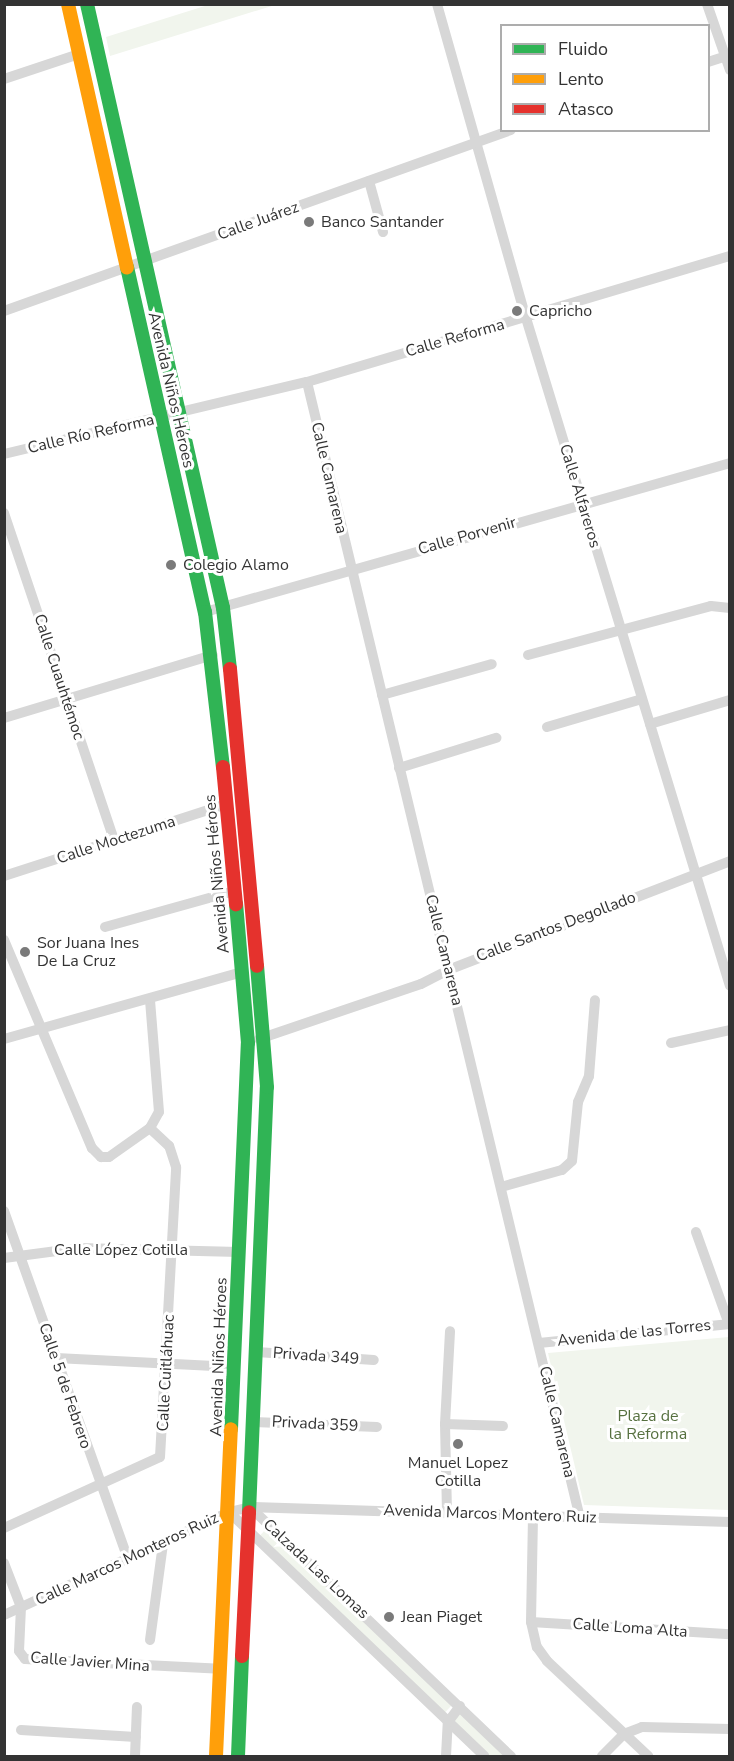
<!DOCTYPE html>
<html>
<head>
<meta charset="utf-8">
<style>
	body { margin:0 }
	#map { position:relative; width:734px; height:1761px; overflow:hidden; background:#fff; font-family:"Nunito Sans",sans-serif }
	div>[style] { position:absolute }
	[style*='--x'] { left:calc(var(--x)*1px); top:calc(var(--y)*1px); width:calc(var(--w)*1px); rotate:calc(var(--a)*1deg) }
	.green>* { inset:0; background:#f1f5ed; transform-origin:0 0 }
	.street>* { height:10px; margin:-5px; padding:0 5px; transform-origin:5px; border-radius:5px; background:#d7d7d7 }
	.fast>* { height:14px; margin:-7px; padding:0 7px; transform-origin:7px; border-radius:7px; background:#30b455 }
	.slow>* { height:14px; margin:-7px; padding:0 7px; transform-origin:7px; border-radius:7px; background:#ff9f0a }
	.jam>* { height:14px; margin:-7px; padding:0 7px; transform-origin:7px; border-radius:7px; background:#e5322d }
	.dots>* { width:16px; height:16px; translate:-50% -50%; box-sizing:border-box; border:3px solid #fff; border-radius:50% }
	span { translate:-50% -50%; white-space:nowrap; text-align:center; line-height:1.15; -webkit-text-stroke:6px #fff; paint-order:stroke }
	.street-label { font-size:16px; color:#333 }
	.poi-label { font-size:16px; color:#333 }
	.left { translate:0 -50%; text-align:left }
	.park-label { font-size:16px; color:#56703f }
	.frame { position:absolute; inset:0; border:6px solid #333; pointer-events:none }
	.legend { position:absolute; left:500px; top:24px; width:210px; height:108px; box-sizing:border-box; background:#fff; border:2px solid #adadad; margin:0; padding:8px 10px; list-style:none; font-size:18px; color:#333 }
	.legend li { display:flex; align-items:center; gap:12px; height:30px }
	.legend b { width:30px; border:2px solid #adadad }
</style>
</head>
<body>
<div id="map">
	<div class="green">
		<i style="clip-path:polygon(208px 5px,275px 5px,110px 56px,106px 37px)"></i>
		<i style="clip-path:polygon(729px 1337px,729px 1510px,584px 1505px,548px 1353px)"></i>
		<i style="left:267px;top:1528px;width:256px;height:15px;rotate:43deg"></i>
		<i style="clip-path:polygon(457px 1710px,507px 1756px,486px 1756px,448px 1722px)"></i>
	</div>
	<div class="street">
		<i style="--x:437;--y:4;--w:326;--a:74.2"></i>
		<i style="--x:526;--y:318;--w:698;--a:73.02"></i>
		<i style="--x:707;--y:4;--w:70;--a:70.8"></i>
		<i style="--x:708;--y:62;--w:22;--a:-18"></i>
		<i style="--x:4;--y:79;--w:79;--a:-18.4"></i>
		<i style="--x:369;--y:181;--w:53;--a:74.6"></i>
		<i style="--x:4;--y:311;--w:538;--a:-19.65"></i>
		<i style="--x:307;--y:382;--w:1168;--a:76.49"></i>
		<i style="--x:4;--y:454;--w:311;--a:-13.4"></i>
		<i style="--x:307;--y:382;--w:441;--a:-16.6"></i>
		<i style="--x:4;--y:513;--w:345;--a:71.4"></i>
		<i style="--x:205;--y:612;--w:546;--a:-15.84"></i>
		<i style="--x:528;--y:655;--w:189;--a:-15"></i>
		<i style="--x:711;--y:606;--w:19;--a:6"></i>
		<i style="--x:382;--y:695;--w:114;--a:-15.7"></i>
		<i style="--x:4;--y:718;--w:218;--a:-16.8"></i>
		<i style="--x:650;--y:724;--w:84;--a:-16.7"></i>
		<i style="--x:547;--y:727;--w:99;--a:-16.4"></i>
		<i style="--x:399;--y:768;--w:102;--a:-17.2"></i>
		<i style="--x:4;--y:876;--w:234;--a:-17.9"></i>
		<i style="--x:105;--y:927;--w:134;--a:-15.6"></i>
		<i style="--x:4;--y:940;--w:226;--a:67.1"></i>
		<i style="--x:92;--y:1148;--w:13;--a:45"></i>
		<i style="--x:101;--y:1157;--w:8;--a:0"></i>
		<i style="--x:109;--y:1157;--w:50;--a:-35.3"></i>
		<i style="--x:150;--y:1128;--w:18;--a:-61"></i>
		<i style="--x:159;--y:1112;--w:111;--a:-94.6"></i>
		<i style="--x:4;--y:1039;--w:247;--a:-15.7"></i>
		<i style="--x:259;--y:1039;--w:171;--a:-18.8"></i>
		<i style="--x:421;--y:984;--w:30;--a:-27"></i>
		<i style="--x:448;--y:970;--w:302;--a:-21.1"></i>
		<i style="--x:671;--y:1043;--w:60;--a:-12.4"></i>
		<i style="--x:501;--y:1187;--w:63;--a:-15.6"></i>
		<i style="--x:562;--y:1170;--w:13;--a:-42"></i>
		<i style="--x:572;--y:1161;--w:59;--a:-84.2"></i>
		<i style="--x:578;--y:1102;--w:28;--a:-67"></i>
		<i style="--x:589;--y:1076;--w:76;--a:-85.5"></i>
		<i style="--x:4;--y:1211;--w:369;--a:70.4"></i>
		<i style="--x:696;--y:1232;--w:98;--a:70.3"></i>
		<i style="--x:4;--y:1258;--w:76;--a:-7.6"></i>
		<i style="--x:79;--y:1248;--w:160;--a:1.4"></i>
		<i style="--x:539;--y:1343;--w:192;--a:-5.7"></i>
		<i style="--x:257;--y:1352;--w:117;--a:3.9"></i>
		<i style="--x:56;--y:1358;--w:178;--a:2.9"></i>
		<i style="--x:254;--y:1422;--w:123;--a:2.3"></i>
		<i style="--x:445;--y:1424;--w:58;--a:2"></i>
		<i style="--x:250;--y:1507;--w:361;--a:43.7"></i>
		<i style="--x:229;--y:1512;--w:353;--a:43.7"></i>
		<i style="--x:447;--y:1512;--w:88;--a:-91.3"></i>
		<i style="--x:445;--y:1424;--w:93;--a:-86.9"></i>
		<i style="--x:533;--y:1517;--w:105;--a:91.1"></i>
		<i style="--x:531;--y:1622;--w:26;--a:77"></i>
		<i style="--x:537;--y:1647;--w:17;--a:54"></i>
		<i style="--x:547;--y:1661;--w:139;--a:43.2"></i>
		<i style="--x:4;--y:1528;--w:171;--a:-24.5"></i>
		<i style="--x:160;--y:1457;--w:290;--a:-86.8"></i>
		<i style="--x:176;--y:1167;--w:22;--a:-108"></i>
		<i style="--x:169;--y:1146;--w:26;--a:-137"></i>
		<i style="--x:4;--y:1563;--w:47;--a:68.9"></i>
		<i style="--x:21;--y:1607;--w:44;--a:92.6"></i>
		<i style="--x:19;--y:1651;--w:10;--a:53"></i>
		<i style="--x:25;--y:1659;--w:195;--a:2.9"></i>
		<i style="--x:4;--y:1615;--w:247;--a:-24.6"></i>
		<i style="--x:229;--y:1512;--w:22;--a:-13"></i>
		<i style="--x:250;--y:1507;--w:480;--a:1.8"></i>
		<i style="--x:531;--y:1622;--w:199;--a:3.5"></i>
		<i style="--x:150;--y:1640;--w:97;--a:-82.3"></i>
		<i style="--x:21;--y:1730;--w:115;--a:3.5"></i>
		<i style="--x:135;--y:1756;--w:49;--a:-87.7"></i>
		<i style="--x:446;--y:1756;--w:34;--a:-87"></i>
		<i style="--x:448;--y:1722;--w:20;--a:-53"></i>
		<i style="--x:602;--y:1756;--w:31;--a:-45"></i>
		<i style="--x:624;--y:1734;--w:19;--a:-21"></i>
		<i style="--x:642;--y:1727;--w:88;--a:1.3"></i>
	</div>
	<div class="fast">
		<i style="--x:87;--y:4;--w:619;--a:77.31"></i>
		<i style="--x:223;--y:608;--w:61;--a:83.5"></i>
		<i style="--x:127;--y:267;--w:354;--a:77.3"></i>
		<i style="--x:205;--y:612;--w:156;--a:83.4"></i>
		<i style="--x:231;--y:1429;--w:386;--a:-87.5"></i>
		<i style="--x:248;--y:1043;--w:140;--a:-94.9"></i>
		<i style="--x:249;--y:1512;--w:425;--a:-87.6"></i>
		<i style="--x:267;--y:1087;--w:121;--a:-94.7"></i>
		<i style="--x:238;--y:1756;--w:100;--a:-87.7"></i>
	</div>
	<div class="slow">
		<i style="--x:68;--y:4;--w:270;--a:77.4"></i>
		<i style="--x:216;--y:1756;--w:327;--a:-87.4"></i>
	</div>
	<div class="jam">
		<i style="--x:230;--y:669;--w:298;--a:84.8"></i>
		<i style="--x:223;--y:767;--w:138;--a:84.6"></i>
		<i style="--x:242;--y:1656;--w:144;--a:-87.2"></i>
	</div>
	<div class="dots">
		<i style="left:309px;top:222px;background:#7a7a7a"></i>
		<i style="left:517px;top:311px;background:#7a7a7a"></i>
		<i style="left:171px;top:565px;background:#7a7a7a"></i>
		<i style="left:25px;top:952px;background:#7a7a7a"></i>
		<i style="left:458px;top:1444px;background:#7a7a7a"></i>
		<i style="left:389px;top:1617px;background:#7a7a7a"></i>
	</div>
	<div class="street-label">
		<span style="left:258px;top:221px;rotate:-20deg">Calle Juárez</span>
		<span style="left:455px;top:338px;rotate:-16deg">Calle Reforma</span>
		<span style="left:171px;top:390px;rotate:77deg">Avenida Niños Héroes</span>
		<span style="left:91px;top:434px;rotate:-13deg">Calle Río Reforma</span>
		<span style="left:329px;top:478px;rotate:77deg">Calle Camarena</span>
		<span style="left:580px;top:496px;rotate:73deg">Calle Alfareros</span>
		<span style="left:467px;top:536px;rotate:-16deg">Calle Porvenir</span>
		<span style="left:59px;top:677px;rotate:72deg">Calle Cuauhtémoc</span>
		<span style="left:116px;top:840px;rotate:-18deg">Calle Moctezuma</span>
		<span style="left:217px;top:874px;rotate:-95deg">Avenida Niños Héroes</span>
		<span style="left:556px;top:927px;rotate:-21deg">Calle Santos Degollado</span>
		<span style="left:444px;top:950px;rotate:76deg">Calle Camarena</span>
		<span style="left:121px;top:1250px">Calle López Cotilla</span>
		<span style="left:634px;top:1333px;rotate:-6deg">Avenida de las Torres</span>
		<span style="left:316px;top:1356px;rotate:4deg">Privada 349</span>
		<span style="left:219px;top:1357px;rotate:-88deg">Avenida Niños Héroes</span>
		<span style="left:166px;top:1373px;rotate:-87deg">Calle Cuitláhuac</span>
		<span style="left:65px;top:1386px;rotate:71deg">Calle 5 de Febrero</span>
		<span style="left:557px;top:1422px;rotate:77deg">Calle Camarena</span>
		<span style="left:315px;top:1424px;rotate:3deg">Privada 359</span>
		<span style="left:490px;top:1514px;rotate:2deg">Avenida Marcos Montero Ruiz</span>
		<span style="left:127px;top:1559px;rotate:-25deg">Calle Marcos Monteros Ruiz</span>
		<span style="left:316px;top:1569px;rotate:43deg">Calzada Las Lomas</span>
		<span style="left:630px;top:1628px;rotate:4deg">Calle Loma Alta</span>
		<span style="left:90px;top:1662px;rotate:4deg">Calle Javier Mina</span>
	</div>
	<div class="poi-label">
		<span class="left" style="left:321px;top:222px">Banco Santander</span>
		<span class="left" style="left:529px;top:311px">Capricho</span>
		<span class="left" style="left:183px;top:565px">Colegio Alamo</span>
		<span class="left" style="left:37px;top:952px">Sor Juana Ines<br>De La Cruz</span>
		<span style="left:458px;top:1472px">Manuel Lopez<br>Cotilla</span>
		<span class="left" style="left:401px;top:1617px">Jean Piaget</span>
	</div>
	<div class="park-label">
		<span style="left:648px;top:1425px">Plaza de<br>la Reforma</span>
	</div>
	<div class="frame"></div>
	<ul class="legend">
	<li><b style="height:8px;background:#30b455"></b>Fluido</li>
	<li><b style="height:8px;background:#ff9f0a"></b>Lento</li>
	<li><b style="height:8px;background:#e5322d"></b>Atasco</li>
	</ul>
</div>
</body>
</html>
